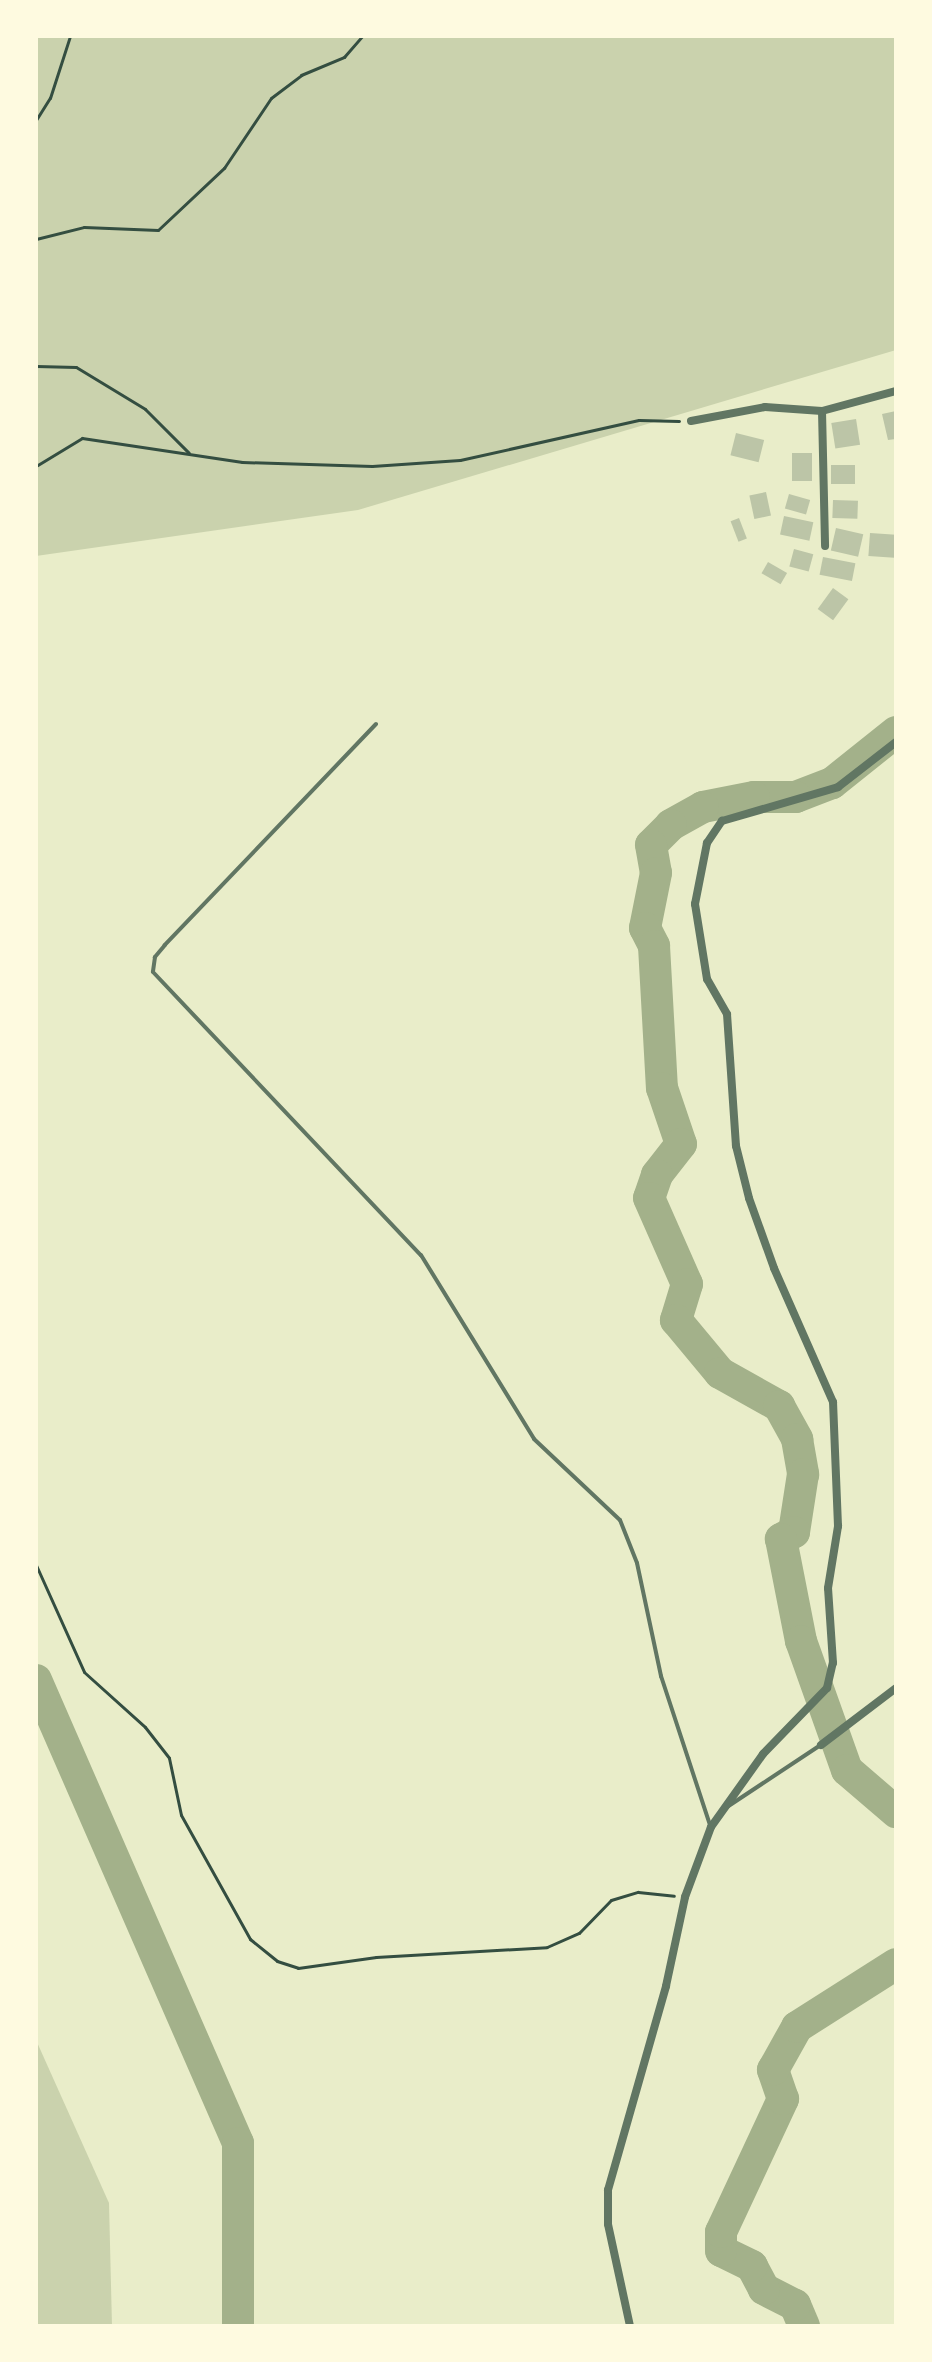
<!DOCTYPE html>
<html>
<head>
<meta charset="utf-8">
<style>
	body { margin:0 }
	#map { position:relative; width:932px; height:2362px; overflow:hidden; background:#e9edc9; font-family:"PT Serif",serif }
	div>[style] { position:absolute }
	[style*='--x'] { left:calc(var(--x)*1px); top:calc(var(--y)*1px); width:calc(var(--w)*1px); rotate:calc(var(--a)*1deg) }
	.green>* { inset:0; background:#cad2ad }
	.river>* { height:32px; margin:-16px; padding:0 16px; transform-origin:16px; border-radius:16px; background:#a3b18a }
	.building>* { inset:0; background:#bcc5a7; transform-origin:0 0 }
	.path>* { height:3px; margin:-1.5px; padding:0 1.5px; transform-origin:1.5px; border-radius:1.5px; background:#344e41 }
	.service>* { height:4px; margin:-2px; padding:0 2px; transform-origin:2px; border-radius:2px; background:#617663 }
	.minor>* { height:8px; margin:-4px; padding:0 4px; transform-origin:4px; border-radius:4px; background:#617663 }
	span { translate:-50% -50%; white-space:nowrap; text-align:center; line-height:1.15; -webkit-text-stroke:6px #fefae0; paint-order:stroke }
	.frame { position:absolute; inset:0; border:38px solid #fefae0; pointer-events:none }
</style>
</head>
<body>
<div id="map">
	<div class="green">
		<i style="clip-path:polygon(36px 36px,896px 36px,896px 350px,358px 510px,36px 556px)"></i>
		<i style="clip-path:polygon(36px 2040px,109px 2203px,112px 2326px,36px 2326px)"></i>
	</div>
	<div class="river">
		<i style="--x:896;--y:732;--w:82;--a:141.4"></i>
		<i style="--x:832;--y:783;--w:39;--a:159"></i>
		<i style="--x:796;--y:797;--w:42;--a:180"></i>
		<i style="--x:754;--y:797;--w:52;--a:168.9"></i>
		<i style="--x:703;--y:807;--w:37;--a:151"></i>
		<i style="--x:671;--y:825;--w:28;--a:135"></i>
		<i style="--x:651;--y:845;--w:28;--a:80"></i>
		<i style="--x:656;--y:873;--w:56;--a:101.3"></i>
		<i style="--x:645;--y:928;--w:20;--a:63"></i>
		<i style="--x:654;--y:946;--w:142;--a:86.8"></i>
		<i style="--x:662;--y:1088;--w:59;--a:71.3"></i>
		<i style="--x:681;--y:1144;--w:39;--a:128"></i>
		<i style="--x:657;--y:1175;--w:24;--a:109"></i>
		<i style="--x:649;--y:1198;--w:94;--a:66.2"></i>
		<i style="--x:687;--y:1284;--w:38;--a:107"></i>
		<i style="--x:676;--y:1320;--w:69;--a:50.3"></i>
		<i style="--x:720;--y:1373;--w:68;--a:29.2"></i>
		<i style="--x:779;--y:1406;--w:38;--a:61"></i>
		<i style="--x:797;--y:1439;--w:36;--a:80"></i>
		<i style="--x:803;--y:1474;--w:59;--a:98.8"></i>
		<i style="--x:794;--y:1532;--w:15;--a:152"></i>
		<i style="--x:781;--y:1539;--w:104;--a:78.9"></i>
		<i style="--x:801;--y:1641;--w:137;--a:70.4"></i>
		<i style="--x:847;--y:1770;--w:65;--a:40.6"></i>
		<i style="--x:36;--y:1680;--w:505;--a:66.43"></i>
		<i style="--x:238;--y:2143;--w:183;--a:90"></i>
		<i style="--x:804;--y:2326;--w:23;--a:-113"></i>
		<i style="--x:795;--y:2305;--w:35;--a:-153"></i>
		<i style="--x:764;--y:2289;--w:26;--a:-118"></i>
		<i style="--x:752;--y:2266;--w:34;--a:-154"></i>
		<i style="--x:721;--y:2251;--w:19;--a:-90"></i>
		<i style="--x:721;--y:2232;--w:147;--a:-65"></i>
		<i style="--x:783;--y:2099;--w:31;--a:-109"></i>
		<i style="--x:773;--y:2070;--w:49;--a:-60.8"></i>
		<i style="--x:797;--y:2027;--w:117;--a:-32.5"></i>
	</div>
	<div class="building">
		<i style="clip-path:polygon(896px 411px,896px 439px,888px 440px,882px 414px)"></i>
		<i style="left:856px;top:419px;width:26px;height:25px;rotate:81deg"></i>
		<i style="left:736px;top:433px;width:29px;height:23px;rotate:14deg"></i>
		<i style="left:792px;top:453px;width:20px;height:28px"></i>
		<i style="left:831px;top:465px;width:24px;height:19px"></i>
		<i style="left:766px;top:492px;width:24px;height:17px;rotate:78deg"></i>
		<i style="left:789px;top:494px;width:22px;height:15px;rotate:16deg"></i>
		<i style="left:833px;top:500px;width:25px;height:18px;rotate:2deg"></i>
		<i style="left:784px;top:516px;width:30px;height:19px;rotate:12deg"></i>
		<i style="left:739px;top:518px;width:22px;height:9px;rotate:69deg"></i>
		<i style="left:836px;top:528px;width:28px;height:23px;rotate:13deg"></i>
		<i style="left:870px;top:533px;width:26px;height:23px;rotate:4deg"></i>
		<i style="left:794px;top:549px;width:20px;height:18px;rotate:15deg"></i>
		<i style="left:823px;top:557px;width:33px;height:18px;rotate:11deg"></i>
		<i style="left:768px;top:562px;width:22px;height:13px;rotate:30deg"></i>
		<i style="left:833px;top:588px;width:19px;height:26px;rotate:36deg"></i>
	</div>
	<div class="path">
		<i style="--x:36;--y:120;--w:26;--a:-58"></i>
		<i style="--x:50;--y:98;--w:65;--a:-72.1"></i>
		<i style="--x:36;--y:239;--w:49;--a:-14"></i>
		<i style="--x:84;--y:227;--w:74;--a:2.3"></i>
		<i style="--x:158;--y:230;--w:91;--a:-43.2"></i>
		<i style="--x:224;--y:168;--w:84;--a:-56.1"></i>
		<i style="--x:271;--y:98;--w:38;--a:-37"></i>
		<i style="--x:301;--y:75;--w:47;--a:-22.7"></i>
		<i style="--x:344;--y:57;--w:28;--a:-49"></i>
		<i style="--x:36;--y:366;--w:40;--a:1.4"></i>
		<i style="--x:76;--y:367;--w:81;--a:31.3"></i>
		<i style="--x:145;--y:409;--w:62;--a:45"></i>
		<i style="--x:36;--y:466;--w:54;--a:-31.3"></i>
		<i style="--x:82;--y:438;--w:162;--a:8.5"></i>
		<i style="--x:242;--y:462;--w:130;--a:1.8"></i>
		<i style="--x:372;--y:466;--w:88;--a:-3.9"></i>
		<i style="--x:460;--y:460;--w:183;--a:-12.6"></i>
		<i style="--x:639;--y:420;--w:40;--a:1.4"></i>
		<i style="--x:36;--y:1565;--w:117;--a:65.8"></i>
		<i style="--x:84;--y:1672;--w:82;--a:42"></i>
		<i style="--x:145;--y:1727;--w:39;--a:52"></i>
		<i style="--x:169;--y:1758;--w:58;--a:78.1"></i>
		<i style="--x:181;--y:1815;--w:142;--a:60.9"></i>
		<i style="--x:250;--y:1939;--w:35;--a:39"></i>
		<i style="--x:277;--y:1961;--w:22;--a:18"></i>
		<i style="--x:298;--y:1968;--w:79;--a:-8"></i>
		<i style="--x:376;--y:1957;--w:171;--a:-3.3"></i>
		<i style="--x:547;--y:1947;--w:35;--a:-24"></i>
		<i style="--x:579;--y:1933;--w:46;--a:-45.9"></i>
		<i style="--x:611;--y:1900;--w:28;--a:-17"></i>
		<i style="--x:638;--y:1892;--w:36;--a:6"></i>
	</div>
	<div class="service">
		<i style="--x:376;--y:724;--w:306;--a:133.7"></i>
		<i style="--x:165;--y:945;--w:16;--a:130"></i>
		<i style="--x:155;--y:957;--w:15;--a:98"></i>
		<i style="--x:153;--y:972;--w:390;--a:46.6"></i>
		<i style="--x:421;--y:1255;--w:216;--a:58.4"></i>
		<i style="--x:534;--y:1439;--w:118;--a:43.3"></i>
		<i style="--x:620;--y:1520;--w:46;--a:68.4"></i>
		<i style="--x:637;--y:1563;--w:116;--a:78"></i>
		<i style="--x:661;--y:1676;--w:157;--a:71.8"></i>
		<i style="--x:727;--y:1807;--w:110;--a:-33.5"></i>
	</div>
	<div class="minor">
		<i style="--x:822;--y:411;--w:135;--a:88.7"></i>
		<i style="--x:691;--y:421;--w:75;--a:-10.7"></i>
		<i style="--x:765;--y:407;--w:57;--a:4"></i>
		<i style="--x:822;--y:411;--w:77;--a:-15.1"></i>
		<i style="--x:821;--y:1745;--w:94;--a:-37.2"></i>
		<i style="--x:630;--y:2326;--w:104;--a:-102.2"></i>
		<i style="--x:608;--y:2224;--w:34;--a:-90"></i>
		<i style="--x:608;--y:2190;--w:212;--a:-74.1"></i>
		<i style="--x:666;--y:1986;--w:91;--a:-77.9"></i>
		<i style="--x:685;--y:1897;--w:75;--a:-69.6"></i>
		<i style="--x:711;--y:1827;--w:90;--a:-54.5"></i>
		<i style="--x:763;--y:1754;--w:92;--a:-45.9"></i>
		<i style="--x:827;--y:1688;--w:26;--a:-77"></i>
		<i style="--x:833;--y:1663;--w:75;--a:-93.8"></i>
		<i style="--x:828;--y:1588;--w:63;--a:-80.8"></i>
		<i style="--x:838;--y:1526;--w:124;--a:-92.3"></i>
		<i style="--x:833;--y:1402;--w:146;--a:-113.8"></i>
		<i style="--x:774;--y:1268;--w:74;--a:-109.7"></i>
		<i style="--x:749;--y:1198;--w:54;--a:-104"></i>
		<i style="--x:736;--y:1146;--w:132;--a:-93.9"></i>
		<i style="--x:727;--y:1014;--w:40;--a:-119.7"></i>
		<i style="--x:707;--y:979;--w:76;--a:-99.1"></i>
		<i style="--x:695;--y:904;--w:62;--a:-78.9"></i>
		<i style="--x:707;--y:843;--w:27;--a:-56"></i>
		<i style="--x:722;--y:821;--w:121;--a:-16.3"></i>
		<i style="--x:838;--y:787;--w:73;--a:-37.8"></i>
	</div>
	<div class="frame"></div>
</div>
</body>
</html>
